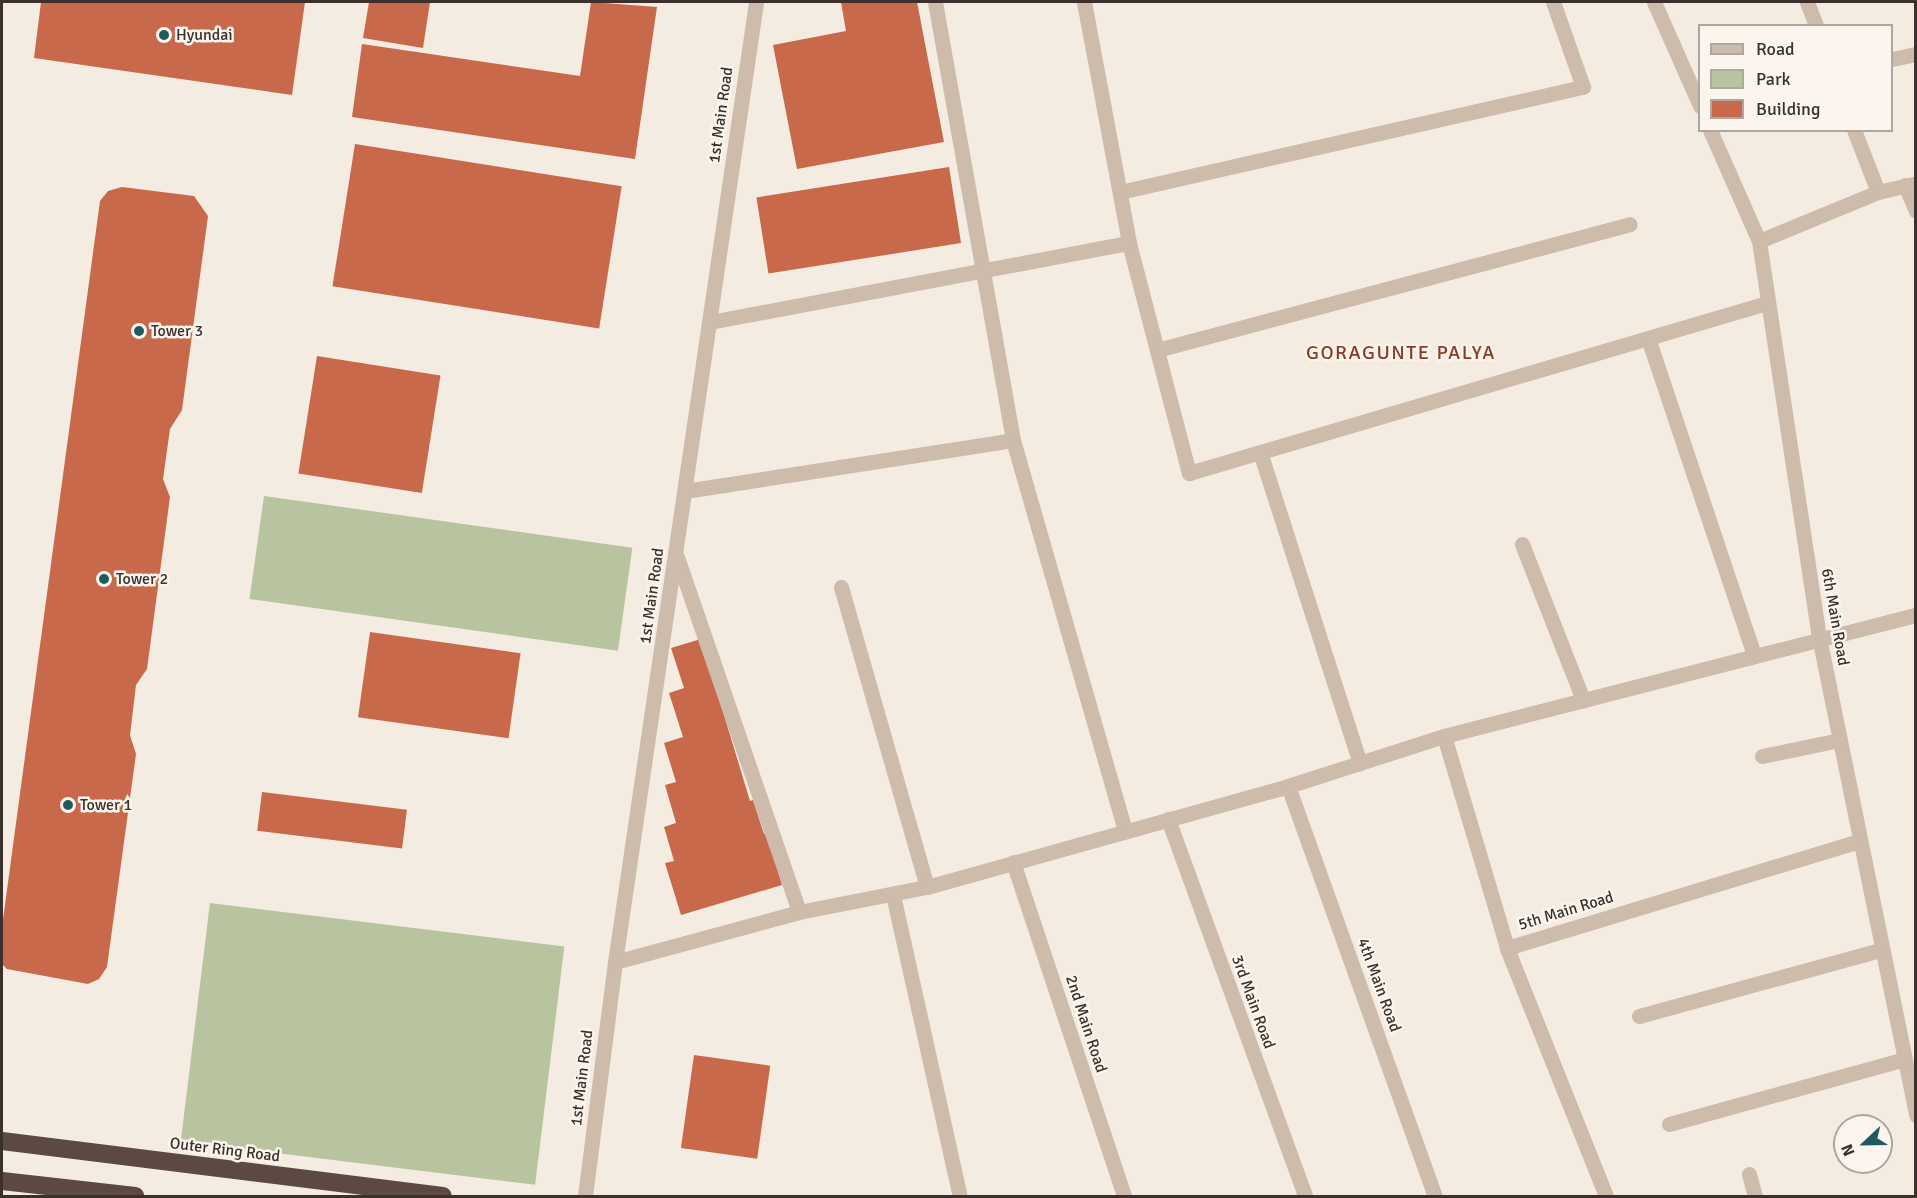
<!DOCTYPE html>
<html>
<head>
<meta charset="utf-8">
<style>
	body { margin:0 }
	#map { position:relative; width:1917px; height:1198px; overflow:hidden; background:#f4ebe1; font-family:Signika,sans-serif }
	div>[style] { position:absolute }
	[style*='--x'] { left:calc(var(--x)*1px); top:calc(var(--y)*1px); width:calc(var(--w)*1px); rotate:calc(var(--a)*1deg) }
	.green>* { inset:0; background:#b8c4a0; transform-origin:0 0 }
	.building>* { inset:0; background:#c8694b; transform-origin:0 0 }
	.street>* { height:15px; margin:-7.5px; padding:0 7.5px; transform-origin:7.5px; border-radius:7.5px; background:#cdbbac }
	.highway>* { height:18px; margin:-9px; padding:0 9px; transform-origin:9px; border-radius:9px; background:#5c4a42 }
	.dots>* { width:16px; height:16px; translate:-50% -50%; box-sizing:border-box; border:3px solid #fbf5ee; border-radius:50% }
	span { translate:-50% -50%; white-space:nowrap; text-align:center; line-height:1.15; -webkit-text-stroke:5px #fbf5ee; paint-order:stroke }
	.poi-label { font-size:16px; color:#3b302b }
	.left { translate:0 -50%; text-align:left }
	.street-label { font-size:16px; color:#3b302b }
	.quarter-label { font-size:20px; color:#8c3b22; letter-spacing:1.5px }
	.frame { position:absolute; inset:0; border:3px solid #3b302b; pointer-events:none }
	.legend { position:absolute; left:1698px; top:24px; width:195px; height:108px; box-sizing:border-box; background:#fbf5ee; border:2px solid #aea6a0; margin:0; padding:8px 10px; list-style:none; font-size:18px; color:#3b302b }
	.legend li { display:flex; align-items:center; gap:12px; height:30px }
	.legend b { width:30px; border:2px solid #aea6a0 }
	.north { position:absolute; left:1833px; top:1114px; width:60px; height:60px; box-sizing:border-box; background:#fbf5ee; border:2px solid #aea6a0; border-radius:50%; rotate:248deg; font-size:16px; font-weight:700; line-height:24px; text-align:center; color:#3b302b }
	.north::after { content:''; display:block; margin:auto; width:21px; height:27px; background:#1f5a5e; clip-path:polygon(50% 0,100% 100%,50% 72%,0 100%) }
</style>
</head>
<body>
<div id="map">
	<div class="green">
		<i style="left:264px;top:496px;width:372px;height:104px;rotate:8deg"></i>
		<i style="left:210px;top:903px;width:357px;height:240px;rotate:7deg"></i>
	</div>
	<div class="building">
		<i style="clip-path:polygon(41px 2px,305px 2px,292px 95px,34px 58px)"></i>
		<i style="clip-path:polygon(369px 2px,430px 2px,423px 48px,363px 38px)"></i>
		<i style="clip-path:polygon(591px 2px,657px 7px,635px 159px,352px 117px,362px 44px,580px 76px)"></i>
		<i style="clip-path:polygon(841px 2px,917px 2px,944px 142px,797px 169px,773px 45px,846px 31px)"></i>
		<i style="left:355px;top:144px;width:270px;height:144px;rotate:9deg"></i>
		<i style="left:949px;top:167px;width:77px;height:195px;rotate:81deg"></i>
		<i style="clip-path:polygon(122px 187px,194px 196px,208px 216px,182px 410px,170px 429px,163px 479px,170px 497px,147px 669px,136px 685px,130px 735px,136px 754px,107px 967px,99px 979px,88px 984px,7px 969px,2px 964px,2px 927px,100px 201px,108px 191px)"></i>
		<i style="left:317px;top:356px;width:125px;height:119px;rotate:9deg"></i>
		<i style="left:370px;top:632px;width:152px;height:86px;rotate:8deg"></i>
		<i style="clip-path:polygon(701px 639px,750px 801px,753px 800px,764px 834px,767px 833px,782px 885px,681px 915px,665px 863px,674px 861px,664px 827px,676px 823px,665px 785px,676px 782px,664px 743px,683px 737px,669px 693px,684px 688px,671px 648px)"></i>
		<i style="left:262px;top:792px;width:146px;height:39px;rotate:7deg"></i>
		<i style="left:694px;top:1055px;width:77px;height:94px;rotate:8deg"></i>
	</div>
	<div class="street">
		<i style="--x:935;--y:2;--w:445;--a:79.9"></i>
		<i style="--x:1013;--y:440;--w:407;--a:74"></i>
		<i style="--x:1084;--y:2;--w:245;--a:79.4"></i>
		<i style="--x:1129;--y:243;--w:238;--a:75.4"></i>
		<i style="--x:1189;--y:473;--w:602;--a:-16.39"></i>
		<i style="--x:1654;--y:2;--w:114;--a:66.1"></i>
		<i style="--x:1807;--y:2;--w:26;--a:69"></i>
		<i style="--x:1892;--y:59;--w:25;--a:-12"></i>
		<i style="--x:1710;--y:130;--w:121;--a:66.2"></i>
		<i style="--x:1759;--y:241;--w:401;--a:81.4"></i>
		<i style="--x:1819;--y:637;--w:488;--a:78.5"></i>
		<i style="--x:1854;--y:130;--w:66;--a:68.8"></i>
		<i style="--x:1905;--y:185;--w:28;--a:67"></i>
		<i style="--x:1120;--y:192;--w:475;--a:-12.8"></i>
		<i style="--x:1583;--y:87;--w:90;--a:-109.4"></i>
		<i style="--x:1759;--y:241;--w:129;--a:-22.4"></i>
		<i style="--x:1878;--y:192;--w:39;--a:-13"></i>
		<i style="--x:710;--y:322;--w:426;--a:-10.7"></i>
		<i style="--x:1648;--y:338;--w:333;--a:71.5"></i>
		<i style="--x:1157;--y:350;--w:489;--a:-14.9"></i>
		<i style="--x:1260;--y:452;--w:327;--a:72.2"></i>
		<i style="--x:685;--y:491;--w:332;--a:-8.8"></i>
		<i style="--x:1522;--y:544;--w:168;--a:68.6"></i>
		<i style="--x:677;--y:557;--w:375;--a:71"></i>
		<i style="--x:841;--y:587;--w:312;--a:74"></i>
		<i style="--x:1444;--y:736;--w:221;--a:73.4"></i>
		<i style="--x:1762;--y:756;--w:79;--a:-11.7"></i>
		<i style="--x:1288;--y:786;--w:436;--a:70.3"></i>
		<i style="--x:1168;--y:819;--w:401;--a:70"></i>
		<i style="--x:1013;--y:862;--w:352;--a:71.6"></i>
		<i style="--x:893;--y:895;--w:308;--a:77.5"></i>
		<i style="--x:615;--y:962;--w:191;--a:-15.2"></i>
		<i style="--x:799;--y:912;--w:130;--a:-11.1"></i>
		<i style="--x:927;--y:887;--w:375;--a:-15.6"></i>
		<i style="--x:1288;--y:786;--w:164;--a:-17.8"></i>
		<i style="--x:1444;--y:736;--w:487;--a:-14.4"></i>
		<i style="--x:1639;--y:1016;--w:250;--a:-15.3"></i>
		<i style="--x:1669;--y:1124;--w:242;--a:-15.4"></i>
		<i style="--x:1749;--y:1174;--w:23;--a:75"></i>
		<i style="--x:585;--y:1196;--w:236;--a:-82.7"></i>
		<i style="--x:615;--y:962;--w:970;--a:-81.64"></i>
		<i style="--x:1606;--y:1196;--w:267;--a:-111.8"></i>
		<i style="--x:1507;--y:948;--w:368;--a:-16.9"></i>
	</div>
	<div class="highway">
		<i style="--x:2;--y:1141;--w:444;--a:7.1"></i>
		<i style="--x:2;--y:1181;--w:134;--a:6.4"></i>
	</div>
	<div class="dots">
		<i style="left:164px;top:35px;background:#1f5a5e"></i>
		<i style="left:139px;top:331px;background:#1f5a5e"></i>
		<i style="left:104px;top:579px;background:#1f5a5e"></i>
		<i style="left:68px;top:805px;background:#1f5a5e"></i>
	</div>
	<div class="poi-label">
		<span class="left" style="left:176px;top:35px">Hyundai</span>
		<span class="left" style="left:151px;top:331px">Tower 3</span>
		<span class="left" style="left:116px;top:579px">Tower 2</span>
		<span class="left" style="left:80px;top:805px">Tower 1</span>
	</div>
	<div class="street-label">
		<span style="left:721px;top:115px;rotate:-82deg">1st Main Road</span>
		<span style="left:652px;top:596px;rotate:-82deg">1st Main Road</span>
		<span style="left:1835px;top:617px;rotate:80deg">6th Main Road</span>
		<span style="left:1566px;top:911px;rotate:-17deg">5th Main Road</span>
		<span style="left:1379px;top:985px;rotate:70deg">4th Main Road</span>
		<span style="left:1253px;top:1002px;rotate:70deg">3rd Main Road</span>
		<span style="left:1086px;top:1024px;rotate:72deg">2nd Main Road</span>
		<span style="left:582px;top:1078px;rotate:-83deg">1st Main Road</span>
		<span style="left:225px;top:1150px;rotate:7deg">Outer Ring Road</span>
	</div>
	<div class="quarter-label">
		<span style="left:1401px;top:352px">GORAGUNTE PALYA</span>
	</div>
	<div class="frame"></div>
	<ul class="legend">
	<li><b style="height:8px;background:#cdbbac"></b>Road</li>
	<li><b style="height:16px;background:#b8c4a0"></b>Park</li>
	<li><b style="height:16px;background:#c8694b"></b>Building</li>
	</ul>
	<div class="north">N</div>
</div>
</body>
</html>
